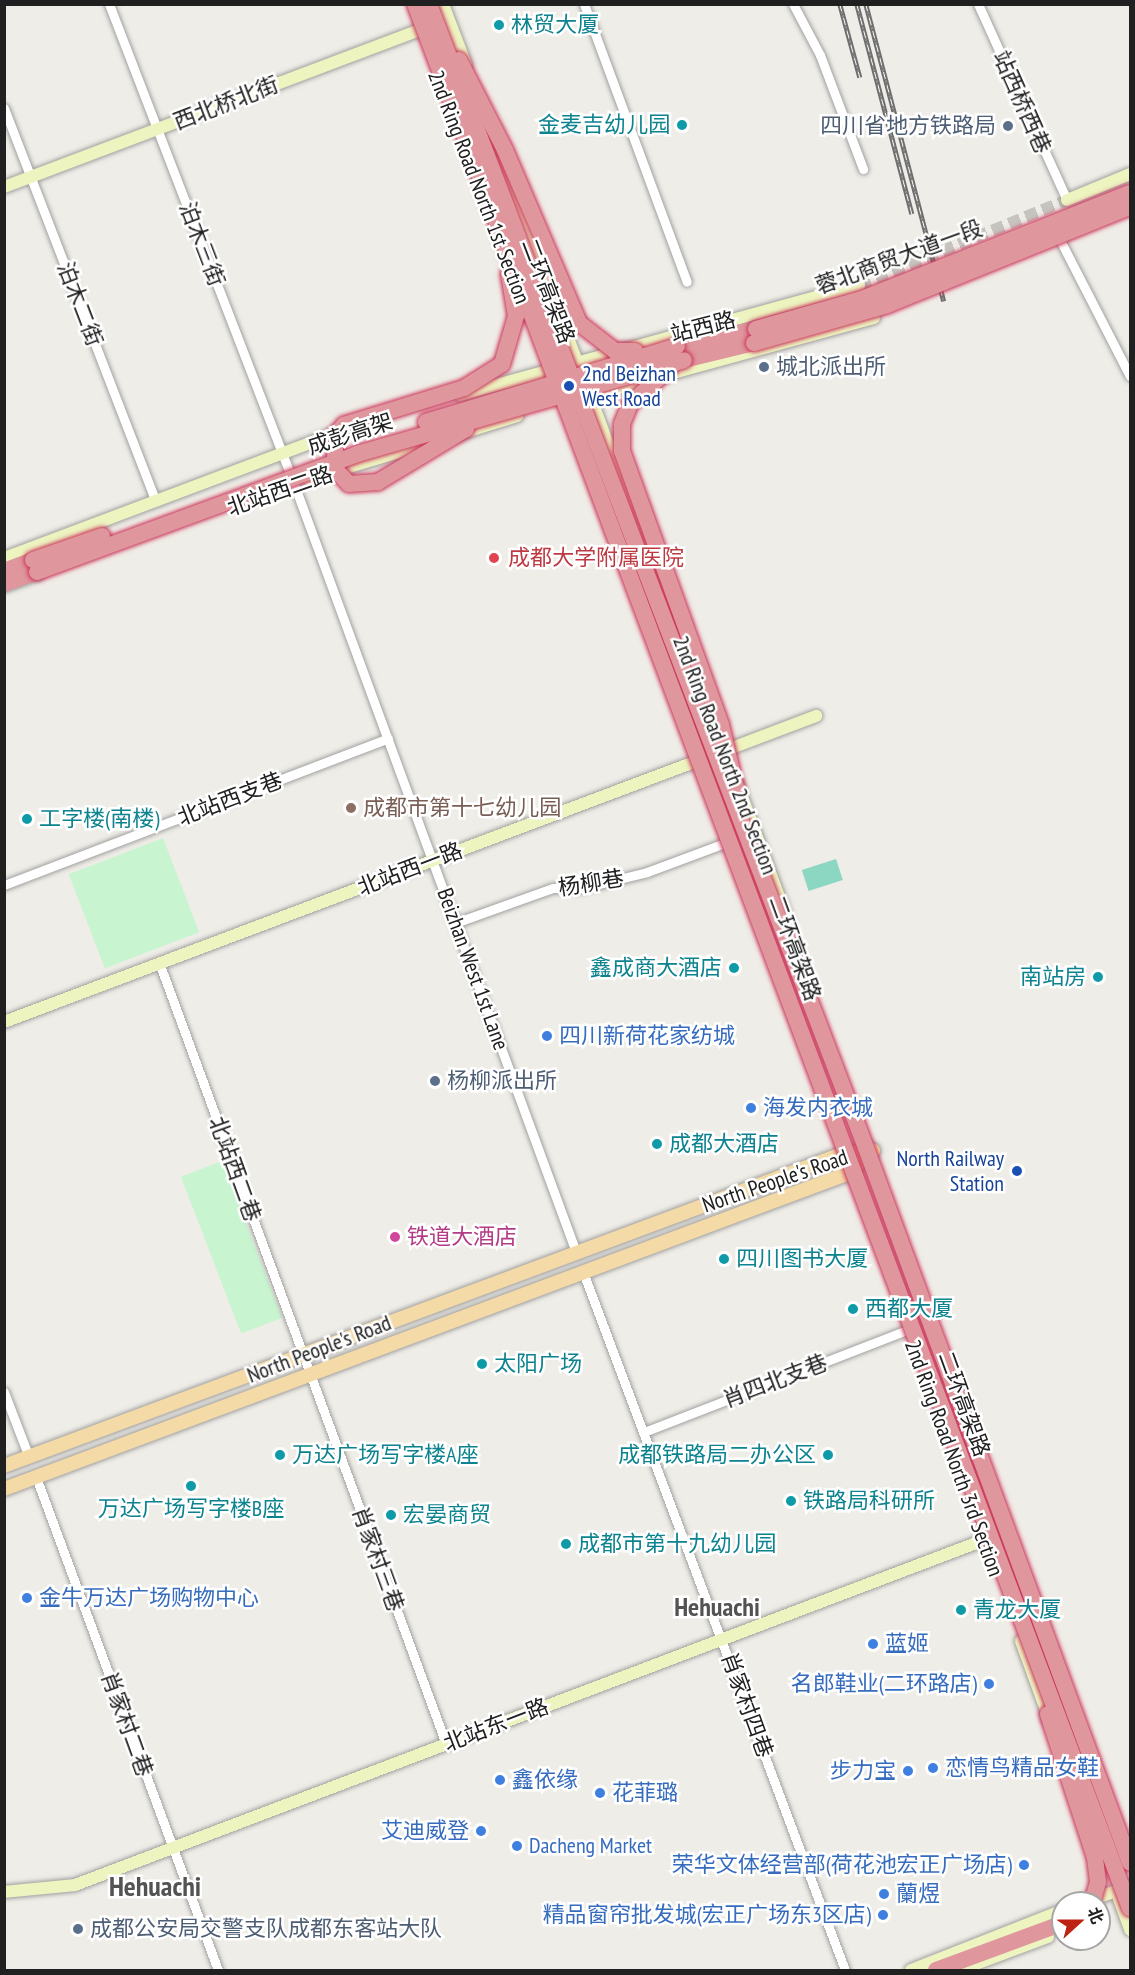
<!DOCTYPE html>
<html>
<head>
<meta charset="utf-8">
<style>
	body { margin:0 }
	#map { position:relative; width:1135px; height:1975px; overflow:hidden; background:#efede7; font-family:"PT Sans Narrow","Noto Sans SC",sans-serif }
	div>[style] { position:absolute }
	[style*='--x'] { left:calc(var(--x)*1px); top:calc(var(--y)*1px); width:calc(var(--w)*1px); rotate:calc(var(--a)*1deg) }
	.park>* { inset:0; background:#c8f5d0; transform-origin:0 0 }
	.pitch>* { inset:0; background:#8cd7c1; transform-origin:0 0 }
	.secondary-tunnel>* { height:12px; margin-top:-6px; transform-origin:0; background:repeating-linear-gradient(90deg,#c6c4bf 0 12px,transparent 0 18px) }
	.roads { filter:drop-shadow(0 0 2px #a1a1a1) drop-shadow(0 0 2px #a1a1a1) }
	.street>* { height:9px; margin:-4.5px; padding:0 4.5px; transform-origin:4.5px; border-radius:4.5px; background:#fff }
	.secondary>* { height:12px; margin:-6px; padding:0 6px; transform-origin:6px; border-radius:6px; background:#edf4c0 }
	.primary>* { height:14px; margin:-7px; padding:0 7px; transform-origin:7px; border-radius:7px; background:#f4daa7 }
	.highway>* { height:16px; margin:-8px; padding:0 8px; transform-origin:8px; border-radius:8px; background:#df969d }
	.rail>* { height:4.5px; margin-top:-2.25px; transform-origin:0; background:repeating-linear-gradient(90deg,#fff 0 7px,#6e6e6e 0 14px); box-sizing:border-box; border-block:2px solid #6e6e6e }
	.bridges { filter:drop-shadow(0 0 2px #cb365b) drop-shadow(0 0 2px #cb365b) }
	.highway-bridge>* { height:16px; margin:-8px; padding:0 8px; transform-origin:8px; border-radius:8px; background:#df969d }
	.dots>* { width:16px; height:16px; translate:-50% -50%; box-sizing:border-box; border:3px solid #fff; border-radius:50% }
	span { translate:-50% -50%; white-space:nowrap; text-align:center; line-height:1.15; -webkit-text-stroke:5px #fff; paint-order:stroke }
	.culture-label { font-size:22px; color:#0d838f }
	.left { translate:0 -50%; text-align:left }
	.right { translate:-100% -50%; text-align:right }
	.street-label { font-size:22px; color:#202020 }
	.service-label { font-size:22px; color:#4e5e75 }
	.transit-label { font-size:22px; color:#164399 }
	.health-label { font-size:22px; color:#be3a42 }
	.education-label { font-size:22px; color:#785e54 }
	.shop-label { font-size:22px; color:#366cbe }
	.hotel-label { font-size:22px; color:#b23c85 }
	.quarter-label { font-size:26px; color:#535353; font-weight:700 }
	.district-label { font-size:28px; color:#535353; font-weight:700 }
	.frame { position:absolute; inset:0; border:6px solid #202020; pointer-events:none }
	.north { position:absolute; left:1051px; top:1891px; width:60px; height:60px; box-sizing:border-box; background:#fff; border:2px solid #a6a6a6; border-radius:50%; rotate:69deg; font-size:16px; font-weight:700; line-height:24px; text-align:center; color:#202020 }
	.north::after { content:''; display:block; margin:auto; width:21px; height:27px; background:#bd2212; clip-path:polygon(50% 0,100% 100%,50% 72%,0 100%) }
</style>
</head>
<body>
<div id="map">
	<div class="park">
		<i style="left:163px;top:838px;width:101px;height:101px;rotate:69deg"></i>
		<i style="left:222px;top:1161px;width:168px;height:44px;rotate:69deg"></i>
	</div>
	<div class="pitch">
		<i style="left:836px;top:859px;width:22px;height:36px;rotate:72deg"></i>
	</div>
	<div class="secondary-tunnel">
		<i style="--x:859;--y:285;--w:225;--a:-22.2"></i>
	</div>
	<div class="roads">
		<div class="street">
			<i style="--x:109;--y:4;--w:514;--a:68.92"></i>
			<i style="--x:294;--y:484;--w:818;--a:69.84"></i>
			<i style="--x:584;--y:4;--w:296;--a:69.7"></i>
			<i style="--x:793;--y:4;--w:58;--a:62.1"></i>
			<i style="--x:820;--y:55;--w:122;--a:69.3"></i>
			<i style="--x:978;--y:4;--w:215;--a:65.6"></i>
			<i style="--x:4;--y:108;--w:421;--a:68.9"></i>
			<i style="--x:1060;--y:240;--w:153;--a:62.8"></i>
			<i style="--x:4;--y:885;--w:411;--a:-20.9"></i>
			<i style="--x:455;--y:923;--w:104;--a:-19.7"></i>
			<i style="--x:553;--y:888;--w:29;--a:0"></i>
			<i style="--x:582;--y:888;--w:67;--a:-13.8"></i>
			<i style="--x:647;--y:872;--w:83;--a:-20.4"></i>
			<i style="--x:160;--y:965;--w:830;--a:69.84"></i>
			<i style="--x:583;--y:1272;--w:746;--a:69.43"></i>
			<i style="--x:4;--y:1392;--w:70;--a:69"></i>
			<i style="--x:644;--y:1432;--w:282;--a:-21.2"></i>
			<i style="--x:36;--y:1477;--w:526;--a:69.74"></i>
		</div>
		<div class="secondary">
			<i style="--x:443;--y:4;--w:65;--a:69.3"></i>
			<i style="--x:501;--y:160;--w:504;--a:69.34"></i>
			<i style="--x:4;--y:187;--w:455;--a:-20.7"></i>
			<i style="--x:1067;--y:200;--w:68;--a:-22.4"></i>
			<i style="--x:600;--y:393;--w:284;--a:-15.3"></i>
			<i style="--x:460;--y:395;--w:414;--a:-15.4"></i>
			<i style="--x:459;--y:434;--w:61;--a:-17.2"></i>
			<i style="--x:309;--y:479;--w:136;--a:-16.7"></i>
			<i style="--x:4;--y:558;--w:359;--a:-20.6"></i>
			<i style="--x:721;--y:752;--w:102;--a:-20.8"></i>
			<i style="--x:737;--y:783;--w:147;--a:69.7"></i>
			<i style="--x:4;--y:1022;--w:749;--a:-20.64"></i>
			<i style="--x:1021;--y:1641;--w:85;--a:70.1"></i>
			<i style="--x:4;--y:1892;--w:71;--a:-5.6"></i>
			<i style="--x:75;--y:1885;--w:972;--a:-20.78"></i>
			<i style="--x:1119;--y:1899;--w:33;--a:70"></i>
			<i style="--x:1083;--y:1903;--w:50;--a:-19.9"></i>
			<i style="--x:911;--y:1970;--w:163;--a:-21.5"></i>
			<i style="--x:960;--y:1970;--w:94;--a:-20.6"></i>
		</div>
		<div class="primary">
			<i style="--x:4;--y:1466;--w:894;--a:-20.42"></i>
			<i style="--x:842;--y:1154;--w:31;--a:-6"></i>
			<i style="--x:4;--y:1489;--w:902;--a:-20.5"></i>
			<i style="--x:849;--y:1173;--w:33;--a:-43"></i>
		</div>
		<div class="highway">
			<i style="--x:677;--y:346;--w:81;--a:-12.1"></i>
			<i style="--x:684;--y:360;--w:72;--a:-13.7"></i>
			<i style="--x:4;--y:571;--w:31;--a:-21"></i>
			<i style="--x:4;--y:584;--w:35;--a:-20"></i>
			<i style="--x:936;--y:1970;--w:135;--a:-20.3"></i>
		</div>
	</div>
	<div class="rail">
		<i style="--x:840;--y:4;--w:76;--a:74.7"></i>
		<i style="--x:857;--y:4;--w:217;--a:75.3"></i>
		<i style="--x:866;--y:4;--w:307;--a:75.3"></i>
	</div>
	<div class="bridges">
		<div class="highway-bridge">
			<i style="--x:415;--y:4;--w:2034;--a:69.42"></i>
			<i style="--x:429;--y:4;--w:1225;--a:69.09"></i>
			<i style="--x:866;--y:1148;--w:762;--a:69.73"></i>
			<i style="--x:459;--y:60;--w:101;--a:62.9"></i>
			<i style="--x:505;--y:150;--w:188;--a:66.8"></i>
			<i style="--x:579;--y:323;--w:46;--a:37.9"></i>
			<i style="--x:615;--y:351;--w:20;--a:0"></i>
			<i style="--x:756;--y:329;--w:110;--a:-15.8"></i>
			<i style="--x:862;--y:299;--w:288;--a:-21.6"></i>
			<i style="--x:754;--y:343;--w:138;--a:-15.9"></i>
			<i style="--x:887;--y:305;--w:262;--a:-22"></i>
			<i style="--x:670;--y:368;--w:54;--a:138"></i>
			<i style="--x:630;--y:404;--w:22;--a:112"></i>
			<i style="--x:622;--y:424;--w:27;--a:90"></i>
			<i style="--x:622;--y:451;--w:291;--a:70.1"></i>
			<i style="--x:721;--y:725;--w:69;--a:76.6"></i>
			<i style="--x:426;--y:422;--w:262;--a:-16.8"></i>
			<i style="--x:466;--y:429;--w:103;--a:148.9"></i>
			<i style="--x:378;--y:482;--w:29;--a:176"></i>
			<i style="--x:349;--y:484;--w:19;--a:-133"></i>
			<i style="--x:336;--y:470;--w:33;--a:-93"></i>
			<i style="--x:334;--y:437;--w:16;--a:-50"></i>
			<i style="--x:344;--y:425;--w:126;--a:-17.1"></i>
			<i style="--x:464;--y:388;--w:45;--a:-32.3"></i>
			<i style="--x:502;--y:364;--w:50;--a:-73.7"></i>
			<i style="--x:516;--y:316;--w:43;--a:-99.5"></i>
			<i style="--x:33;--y:560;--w:73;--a:-19.2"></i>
			<i style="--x:37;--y:572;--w:341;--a:-20.2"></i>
			<i style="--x:357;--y:454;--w:340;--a:-16"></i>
			<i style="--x:1048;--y:1714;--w:151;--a:71.9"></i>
			<i style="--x:1095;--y:1858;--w:24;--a:83"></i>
			<i style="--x:1098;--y:1882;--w:22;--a:106"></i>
		</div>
	</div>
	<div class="dots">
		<i style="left:499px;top:25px;background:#0f9aa8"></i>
		<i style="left:682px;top:125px;background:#0f9aa8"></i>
		<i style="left:1008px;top:126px;background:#5c6f8a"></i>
		<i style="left:764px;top:367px;background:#5c6f8a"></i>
		<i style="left:569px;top:386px;background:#1a4fb4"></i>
		<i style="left:494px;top:558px;background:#e0444e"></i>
		<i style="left:351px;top:808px;background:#8d6e63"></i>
		<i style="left:27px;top:819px;background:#0f9aa8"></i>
		<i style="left:734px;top:968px;background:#0f9aa8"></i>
		<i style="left:1098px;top:977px;background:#0f9aa8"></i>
		<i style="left:547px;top:1036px;background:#3f7fe0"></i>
		<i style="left:435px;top:1081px;background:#5c6f8a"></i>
		<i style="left:751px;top:1108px;background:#3f7fe0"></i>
		<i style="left:657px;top:1144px;background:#0f9aa8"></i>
		<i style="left:1017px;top:1171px;background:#1a4fb4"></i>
		<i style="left:395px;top:1237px;background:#d1479c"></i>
		<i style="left:724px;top:1259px;background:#0f9aa8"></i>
		<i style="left:853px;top:1309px;background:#0f9aa8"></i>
		<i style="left:482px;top:1364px;background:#0f9aa8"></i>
		<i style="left:280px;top:1455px;background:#0f9aa8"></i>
		<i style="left:828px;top:1455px;background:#0f9aa8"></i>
		<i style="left:191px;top:1486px;background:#0f9aa8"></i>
		<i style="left:791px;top:1501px;background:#0f9aa8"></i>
		<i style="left:391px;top:1515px;background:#0f9aa8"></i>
		<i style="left:566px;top:1544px;background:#0f9aa8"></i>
		<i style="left:27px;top:1598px;background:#3f7fe0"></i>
		<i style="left:961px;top:1610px;background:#0f9aa8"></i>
		<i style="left:873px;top:1644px;background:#3f7fe0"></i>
		<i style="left:989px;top:1684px;background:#3f7fe0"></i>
		<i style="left:933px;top:1768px;background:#3f7fe0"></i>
		<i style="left:908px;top:1771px;background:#3f7fe0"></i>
		<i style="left:500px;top:1780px;background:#3f7fe0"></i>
		<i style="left:600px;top:1793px;background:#3f7fe0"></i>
		<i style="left:481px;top:1831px;background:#3f7fe0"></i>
		<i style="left:517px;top:1846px;background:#3f7fe0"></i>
		<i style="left:1024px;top:1865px;background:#3f7fe0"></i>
		<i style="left:884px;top:1894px;background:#3f7fe0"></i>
		<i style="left:883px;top:1915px;background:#3f7fe0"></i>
		<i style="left:78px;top:1929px;background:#5c6f8a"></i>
	</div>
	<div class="culture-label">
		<span class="left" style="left:511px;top:25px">林贸大厦</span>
		<span class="right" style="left:670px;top:125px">金麦吉幼儿园</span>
		<span class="left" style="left:39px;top:819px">工字楼(南楼)</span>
		<span class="right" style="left:722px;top:968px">鑫成商大酒店</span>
		<span class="right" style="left:1086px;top:977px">南站房</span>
		<span class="left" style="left:669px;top:1144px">成都大酒店</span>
		<span class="left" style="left:736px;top:1259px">四川图书大厦</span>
		<span class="left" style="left:865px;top:1309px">西都大厦</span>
		<span class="left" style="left:494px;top:1364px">太阳广场</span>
		<span class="left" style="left:292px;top:1455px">万达广场写字楼A座</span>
		<span class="right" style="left:816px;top:1455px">成都铁路局二办公区</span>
		<span class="left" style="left:803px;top:1501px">铁路局科研所</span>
		<span style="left:191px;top:1509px">万达广场写字楼B座</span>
		<span class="left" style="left:403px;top:1515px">宏晏商贸</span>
		<span class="left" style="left:578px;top:1544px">成都市第十九幼儿园</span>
		<span class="left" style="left:973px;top:1610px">青龙大厦</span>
	</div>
	<div class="street-label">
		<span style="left:1022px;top:102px;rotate:66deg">站西桥西巷</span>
		<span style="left:226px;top:103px;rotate:-21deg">西北桥北街</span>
		<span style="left:479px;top:187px;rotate:69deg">2nd Ring Road North 1st Section</span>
		<span style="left:202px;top:244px;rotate:69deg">泊木三街</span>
		<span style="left:899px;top:257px;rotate:-20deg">蓉北商贸大道一段</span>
		<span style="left:548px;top:291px;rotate:69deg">二环高架路</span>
		<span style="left:80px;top:304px;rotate:69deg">泊木二街</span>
		<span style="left:703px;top:327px;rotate:-14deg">站西路</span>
		<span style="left:350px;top:434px;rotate:-18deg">成彭高架</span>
		<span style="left:280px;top:491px;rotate:-19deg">北站西二路</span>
		<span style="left:725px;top:755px;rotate:69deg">2nd Ring Road North 2nd Section</span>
		<span style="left:230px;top:799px;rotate:-21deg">北站西支巷</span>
		<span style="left:410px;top:869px;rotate:-21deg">北站西一路</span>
		<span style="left:591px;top:883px;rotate:-9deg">杨柳巷</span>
		<span style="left:795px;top:948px;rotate:70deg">二环高架路</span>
		<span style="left:473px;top:969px;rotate:70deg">Beizhan West 1st Lane</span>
		<span style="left:235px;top:1169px;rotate:70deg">北站西二巷</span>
		<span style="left:775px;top:1181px;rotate:-19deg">North People's Road</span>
		<span style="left:319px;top:1349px;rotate:-21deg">North People's Road</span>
		<span style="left:775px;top:1381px;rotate:-21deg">肖四北支巷</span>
		<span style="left:964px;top:1404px;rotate:70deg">二环高架路</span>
		<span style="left:954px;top:1458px;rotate:70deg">2nd Ring Road North 3rd Section</span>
		<span style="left:378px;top:1559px;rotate:70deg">肖家村三巷</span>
		<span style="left:747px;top:1705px;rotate:70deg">肖家村四巷</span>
		<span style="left:127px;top:1724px;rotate:70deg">肖家村二巷</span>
		<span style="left:496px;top:1725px;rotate:-21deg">北站东一路</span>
	</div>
	<div class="service-label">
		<span class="right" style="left:996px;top:126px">四川省地方铁路局</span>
		<span class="left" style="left:776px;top:367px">城北派出所</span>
		<span class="left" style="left:447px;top:1081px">杨柳派出所</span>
		<span class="left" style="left:90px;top:1929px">成都公安局交警支队成都东客站大队</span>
	</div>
	<div class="transit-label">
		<span class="left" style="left:582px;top:386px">2nd Beizhan<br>West Road</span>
		<span class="right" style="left:1004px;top:1171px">North Railway<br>Station</span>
	</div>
	<div class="health-label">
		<span class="left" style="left:508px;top:558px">成都大学附属医院</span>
	</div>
	<div class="education-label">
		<span class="left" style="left:363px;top:808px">成都市第十七幼儿园</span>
	</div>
	<div class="shop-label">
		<span class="left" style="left:559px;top:1036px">四川新荷花家纺城</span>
		<span class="left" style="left:763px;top:1108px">海发内衣城</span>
		<span class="left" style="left:39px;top:1598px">金牛万达广场购物中心</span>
		<span class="left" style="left:885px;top:1644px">蓝姬</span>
		<span class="right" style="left:977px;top:1684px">名郎鞋业(二环路店)</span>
		<span class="left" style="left:945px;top:1768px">恋情鸟精品女鞋</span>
		<span class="right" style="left:896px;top:1771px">步力宝</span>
		<span class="left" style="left:512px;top:1780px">鑫依缘</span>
		<span class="left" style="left:612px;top:1793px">花菲璐</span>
		<span class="right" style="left:469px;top:1831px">艾迪威登</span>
		<span class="left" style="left:529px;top:1846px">Dacheng Market</span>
		<span class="right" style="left:1012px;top:1865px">荣华文体经营部(荷花池宏正广场店)</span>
		<span class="left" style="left:896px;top:1894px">蘭煜</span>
		<span class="right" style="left:871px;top:1915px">精品窗帘批发城(宏正广场东3区店)</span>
	</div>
	<div class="hotel-label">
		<span class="left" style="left:407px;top:1237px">铁道大酒店</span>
	</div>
	<div class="quarter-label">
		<span style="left:717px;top:1607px">Hehuachi</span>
	</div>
	<div class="district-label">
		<span style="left:155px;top:1886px">Hehuachi</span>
	</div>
	<div class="frame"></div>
	<div class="north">北</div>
</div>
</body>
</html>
